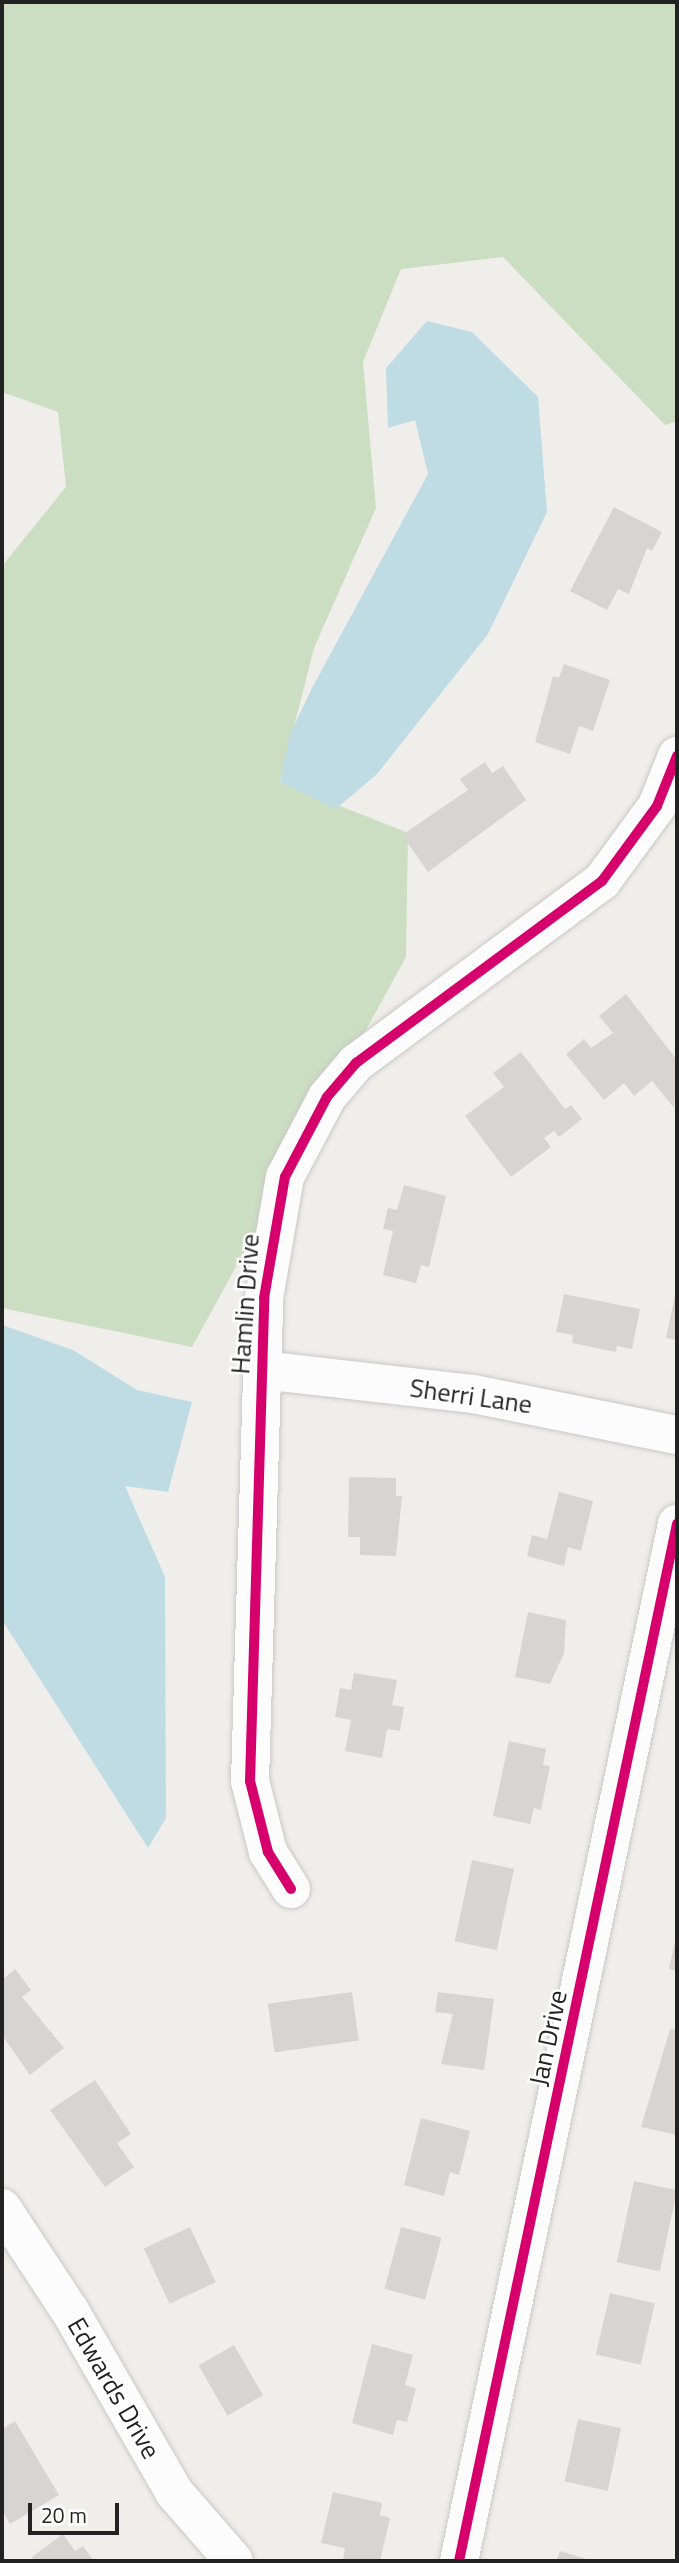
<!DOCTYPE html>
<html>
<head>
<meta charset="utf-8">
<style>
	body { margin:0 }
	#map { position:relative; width:679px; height:2563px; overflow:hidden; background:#f0eeeb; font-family:"Titillium Web",sans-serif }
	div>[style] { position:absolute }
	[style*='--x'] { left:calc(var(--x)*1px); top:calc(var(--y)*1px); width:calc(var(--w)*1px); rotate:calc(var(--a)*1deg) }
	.forest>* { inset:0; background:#cbdec1 }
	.water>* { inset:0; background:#bfdbe3 }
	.building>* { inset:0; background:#d7d4d2; transform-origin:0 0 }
	.roads { filter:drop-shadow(0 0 2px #c9c8c7) drop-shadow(0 0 2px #c9c8c7) }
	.minor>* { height:38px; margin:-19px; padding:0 19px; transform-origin:19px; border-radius:19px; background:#fdfcfc }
	.cycleway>* { height:10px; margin:-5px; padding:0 5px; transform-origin:5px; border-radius:5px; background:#d6006c }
	span { translate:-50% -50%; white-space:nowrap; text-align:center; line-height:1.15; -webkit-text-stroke:5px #fff; paint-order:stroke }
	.street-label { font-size:26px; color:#222 }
	.frame { position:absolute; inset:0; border:4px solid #222; pointer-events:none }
	.scale { position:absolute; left:28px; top:2503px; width:91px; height:32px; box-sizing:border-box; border:4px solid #222; border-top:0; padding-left:9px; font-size:21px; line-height:24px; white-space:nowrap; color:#222; -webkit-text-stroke:5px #fff; paint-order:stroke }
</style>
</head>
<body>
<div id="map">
	<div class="forest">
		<i style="clip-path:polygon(2px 2px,677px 2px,677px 421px,665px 425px,503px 257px,401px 269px,363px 362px,376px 508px,314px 648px,280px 782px,408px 833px,406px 957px,192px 1347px,2px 1308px,2px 566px,66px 487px,58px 412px,2px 392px)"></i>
	</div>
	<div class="water">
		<i style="clip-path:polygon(427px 321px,472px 332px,538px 397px,547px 512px,488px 634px,377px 774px,336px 809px,280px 782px,290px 734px,312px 688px,428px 474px,415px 420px,388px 428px,386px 368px)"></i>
		<i style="clip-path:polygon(2px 1325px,73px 1350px,137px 1390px,192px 1402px,168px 1492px,125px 1486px,165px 1577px,166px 1818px,148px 1848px,2px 1620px)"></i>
	</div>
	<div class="building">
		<i style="clip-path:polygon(614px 507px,662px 532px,652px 551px,647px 548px,629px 594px,618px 589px,607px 610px,570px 591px)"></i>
		<i style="clip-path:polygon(564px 664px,610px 680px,593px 731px,579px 726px,570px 754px,535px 742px,553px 676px,559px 678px)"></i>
		<i style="clip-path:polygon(485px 762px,492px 773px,503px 766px,526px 800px,428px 872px,402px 835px,468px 790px,460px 779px)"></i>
		<i style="clip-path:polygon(626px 994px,677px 1060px,674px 1108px,652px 1081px,634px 1096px,624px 1083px,604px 1100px,566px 1054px,584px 1039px,591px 1048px,613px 1033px,599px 1016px)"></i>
		<i style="clip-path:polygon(521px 1052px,565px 1109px,571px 1105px,582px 1119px,559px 1137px,554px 1131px,544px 1138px,551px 1147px,511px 1177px,465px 1116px,504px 1087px,493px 1073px)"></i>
		<i style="clip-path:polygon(404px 1185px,446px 1196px,429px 1267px,421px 1265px,416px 1283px,383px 1275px,393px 1231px,383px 1229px,388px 1208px,397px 1210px)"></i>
		<i style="clip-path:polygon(564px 1294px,640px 1309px,632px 1349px,617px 1346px,616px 1352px,572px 1343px,573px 1335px,556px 1332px)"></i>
		<i style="clip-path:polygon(675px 1295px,677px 1295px,677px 1340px,666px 1338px)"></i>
		<i style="clip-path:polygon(349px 1477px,396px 1478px,396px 1496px,402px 1496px,396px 1556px,360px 1555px,360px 1537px,348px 1537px)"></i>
		<i style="clip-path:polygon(559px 1492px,593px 1501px,581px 1551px,568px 1547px,564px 1566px,527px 1556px,532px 1535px,547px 1539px)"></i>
		<i style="clip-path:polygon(528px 1612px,566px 1620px,564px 1653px,550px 1684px,515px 1677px)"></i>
		<i style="clip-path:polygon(354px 1673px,397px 1680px,392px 1705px,404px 1707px,400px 1731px,387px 1729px,382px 1758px,345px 1751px,351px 1720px,335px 1717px,340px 1688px,351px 1690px)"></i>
		<i style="clip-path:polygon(509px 1741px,546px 1749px,543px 1765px,550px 1766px,541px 1810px,534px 1808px,530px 1824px,493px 1816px)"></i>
		<i style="left:472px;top:1860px;width:43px;height:83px;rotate:12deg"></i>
		<i style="clip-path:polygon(676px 1937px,677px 1937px,677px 1971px,669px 1969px)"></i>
		<i style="clip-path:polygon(15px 1969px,31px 1990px,22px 1997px,64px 2048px,30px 2075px,2px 2035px,2px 1980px)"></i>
		<i style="left:352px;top:1992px;width:49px;height:85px;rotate:82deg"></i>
		<i style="clip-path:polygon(438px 1992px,494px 1999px,484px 2070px,441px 2064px,453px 2014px,435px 2012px)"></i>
		<i style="clip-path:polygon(670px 2029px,677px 2030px,677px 2135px,641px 2127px)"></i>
		<i style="clip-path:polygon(95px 2080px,131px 2134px,117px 2143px,134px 2167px,105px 2187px,50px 2110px)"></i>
		<i style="clip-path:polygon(421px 2118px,470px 2131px,459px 2175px,450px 2172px,444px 2196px,404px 2185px)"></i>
		<i style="left:634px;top:2181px;width:44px;height:83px;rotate:12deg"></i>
		<i style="left:190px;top:2227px;width:61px;height:51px;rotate:65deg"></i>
		<i style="left:401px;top:2227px;width:42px;height:64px;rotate:15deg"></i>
		<i style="left:610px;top:2293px;width:46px;height:63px;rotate:13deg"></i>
		<i style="clip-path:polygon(372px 2344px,413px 2355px,405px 2385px,416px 2388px,407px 2422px,397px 2420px,393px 2435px,352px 2423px)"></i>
		<i style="left:234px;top:2345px;width:58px;height:41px;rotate:60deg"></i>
		<i style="left:578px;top:2419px;width:44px;height:64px;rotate:12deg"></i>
		<i style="clip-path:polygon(15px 2421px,59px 2495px,10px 2524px,2px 2510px,2px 2429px)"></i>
		<i style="clip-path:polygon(333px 2492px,382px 2503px,380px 2515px,390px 2518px,380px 2561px,343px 2560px,345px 2548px,321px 2543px)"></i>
		<i style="clip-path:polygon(63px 2534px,75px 2551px,83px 2546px,94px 2561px,34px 2561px,32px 2557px)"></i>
		<i style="clip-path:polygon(560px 2551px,593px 2561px,556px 2561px)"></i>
	</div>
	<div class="roads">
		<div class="minor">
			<i style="--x:262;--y:1370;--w:212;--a:6.5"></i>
			<i style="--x:473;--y:1394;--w:208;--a:11.4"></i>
			<i style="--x:291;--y:1889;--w:44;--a:-121.9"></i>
			<i style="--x:268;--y:1852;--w:73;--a:-104.2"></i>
			<i style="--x:250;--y:1781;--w:483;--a:-88.3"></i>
			<i style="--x:264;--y:1298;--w:123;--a:-80.2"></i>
			<i style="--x:285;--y:1177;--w:90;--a:-62.3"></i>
			<i style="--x:327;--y:1097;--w:45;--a:-49.5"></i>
			<i style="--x:356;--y:1063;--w:306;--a:-36.5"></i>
			<i style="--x:602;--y:881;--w:93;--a:-53.7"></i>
			<i style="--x:657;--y:806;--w:54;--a:-68.2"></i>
			<i style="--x:2;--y:2208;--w:123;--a:56.6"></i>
			<i style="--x:70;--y:2311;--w:209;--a:60.1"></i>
			<i style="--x:174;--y:2492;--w:91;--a:49"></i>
			<i style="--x:459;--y:2561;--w:1060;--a:-78.13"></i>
		</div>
	</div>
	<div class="cycleway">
		<i style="--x:291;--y:1889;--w:44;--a:-121.9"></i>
		<i style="--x:268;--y:1852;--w:73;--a:-104.2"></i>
		<i style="--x:250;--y:1781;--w:483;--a:-88.3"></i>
		<i style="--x:264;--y:1298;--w:123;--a:-80.2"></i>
		<i style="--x:285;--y:1177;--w:90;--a:-62.3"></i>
		<i style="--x:327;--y:1097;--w:45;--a:-49.5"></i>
		<i style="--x:356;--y:1063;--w:306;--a:-36.5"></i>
		<i style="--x:602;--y:881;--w:93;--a:-53.7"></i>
		<i style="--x:657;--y:806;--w:54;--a:-68.2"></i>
		<i style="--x:459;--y:2561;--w:1060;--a:-78.13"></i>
	</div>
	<div class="street-label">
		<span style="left:245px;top:1304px;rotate:-86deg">Hamlin Drive</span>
		<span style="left:471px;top:1396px;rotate:8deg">Sherri Lane</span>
		<span style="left:548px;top:2038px;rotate:-78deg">Jan Drive</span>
		<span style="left:114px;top:2388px;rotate:60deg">Edwards Drive</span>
	</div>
	<div class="frame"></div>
	<div class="scale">20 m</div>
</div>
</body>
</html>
